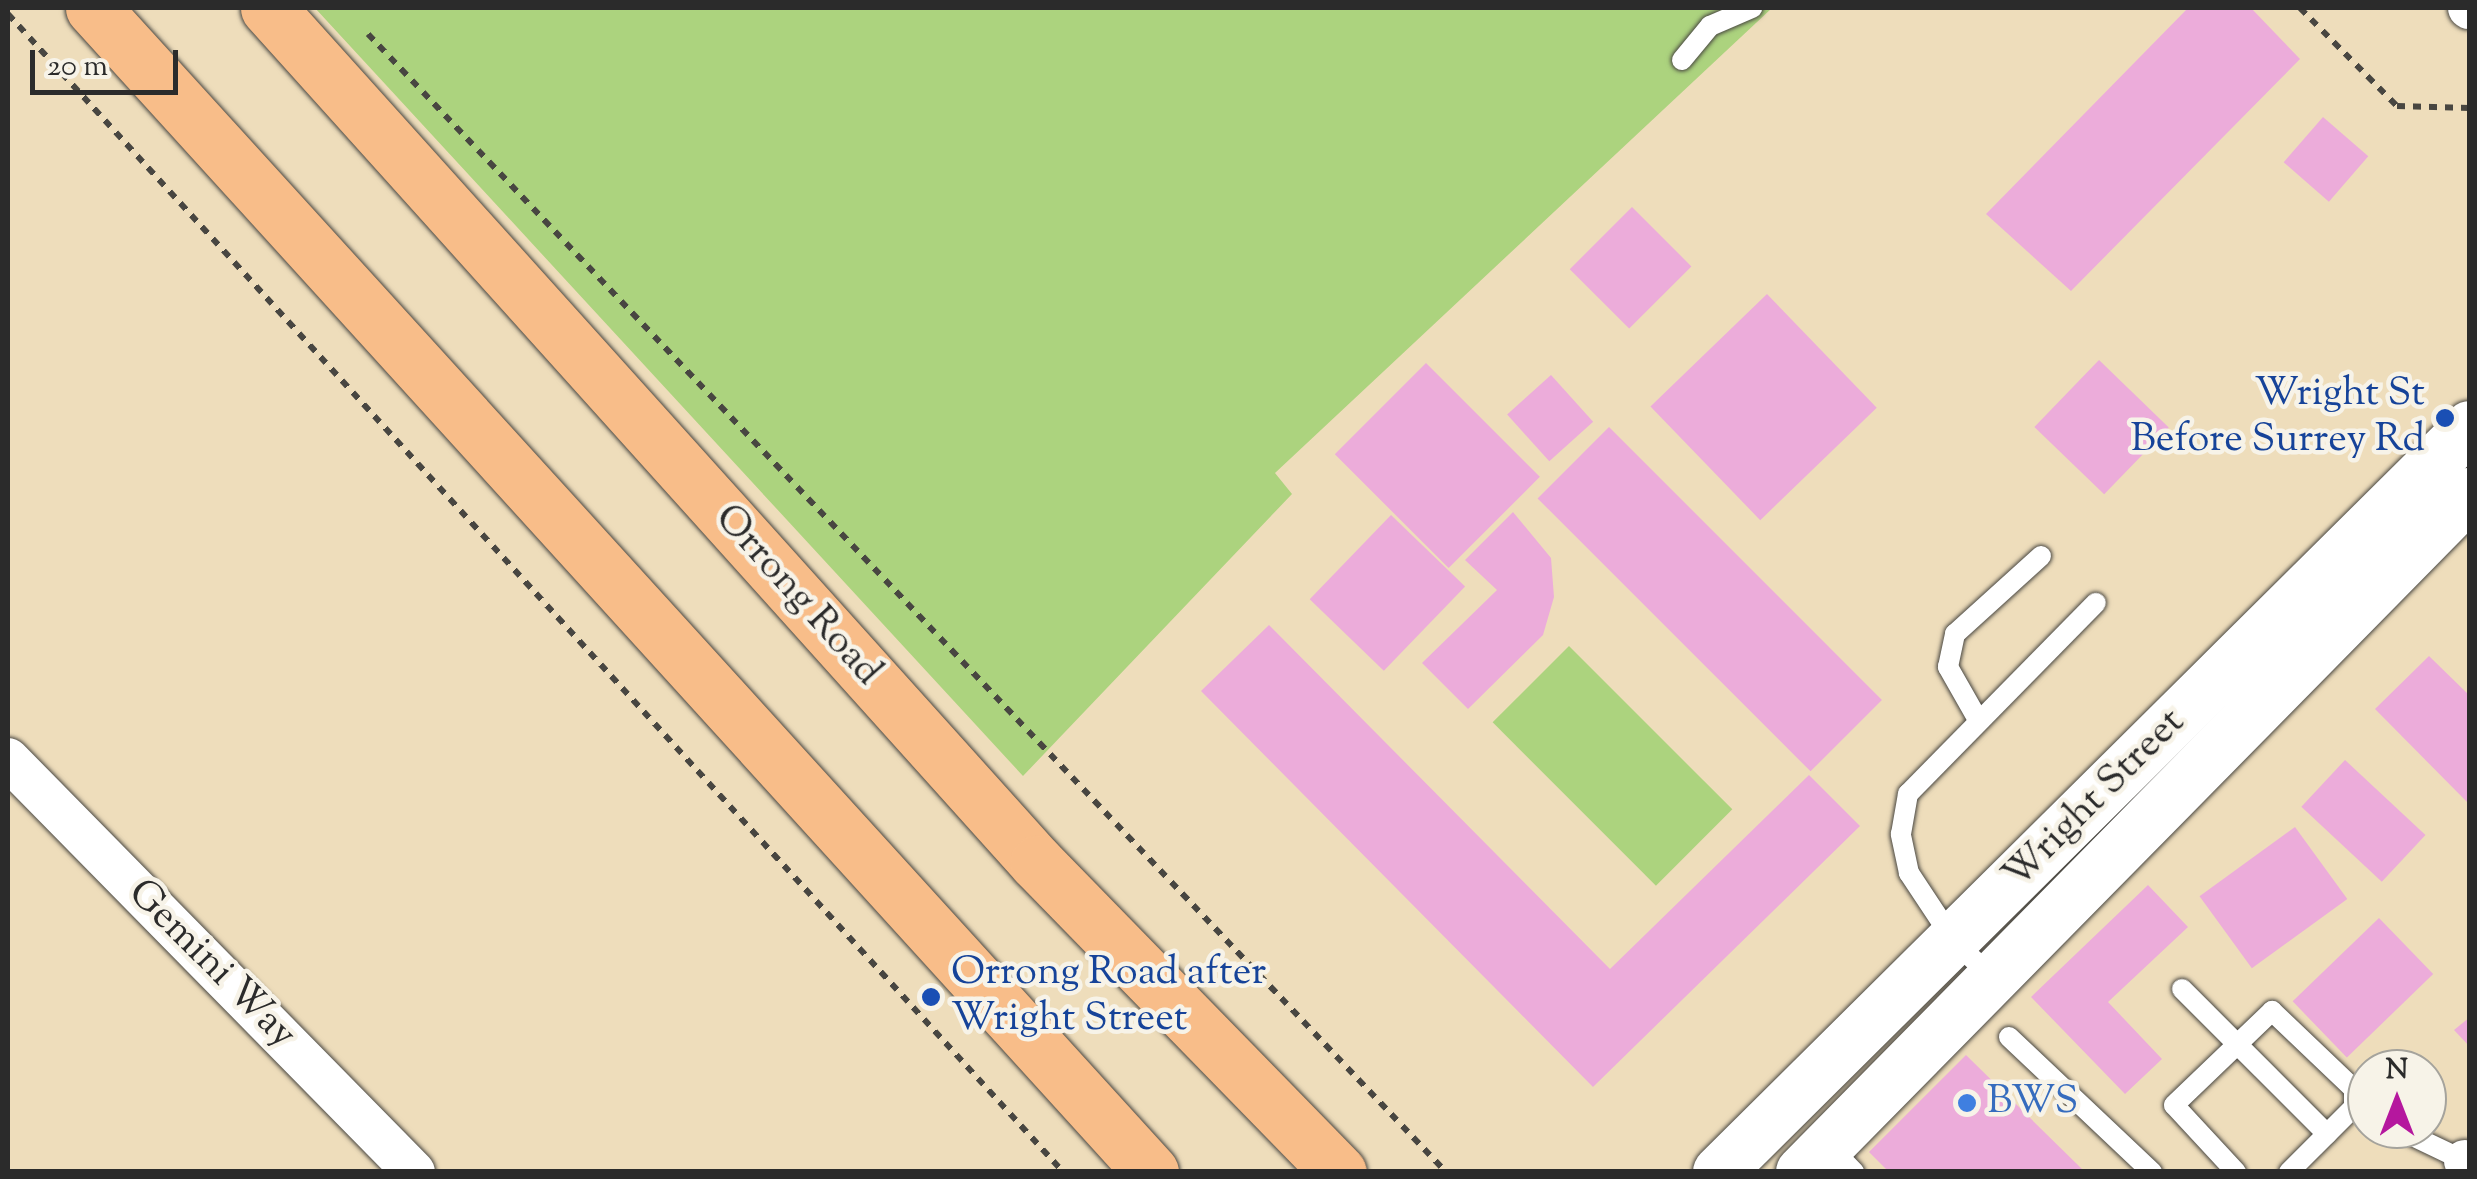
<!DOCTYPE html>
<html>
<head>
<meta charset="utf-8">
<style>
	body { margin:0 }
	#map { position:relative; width:2477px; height:1179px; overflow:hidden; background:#edb; font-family:"Sorts Mill Goudy",serif }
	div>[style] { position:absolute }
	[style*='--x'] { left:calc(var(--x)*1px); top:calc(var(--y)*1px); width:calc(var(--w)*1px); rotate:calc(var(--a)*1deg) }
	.green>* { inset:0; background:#acd37e; transform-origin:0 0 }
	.building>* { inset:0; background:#ecacda; transform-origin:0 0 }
	.path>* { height:6px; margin-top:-3px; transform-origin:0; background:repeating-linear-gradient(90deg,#484641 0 8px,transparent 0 16px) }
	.roads { filter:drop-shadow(0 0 2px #484641) drop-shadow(0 0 2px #484641) }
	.service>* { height:20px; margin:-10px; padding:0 10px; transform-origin:10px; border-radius:10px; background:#fff }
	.minor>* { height:42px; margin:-21px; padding:0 21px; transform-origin:21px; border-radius:21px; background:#fff }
	.tertiary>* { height:52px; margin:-26px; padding:0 26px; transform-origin:26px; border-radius:26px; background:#fff }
	.trunk>* { height:55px; margin:-27.5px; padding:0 27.5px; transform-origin:27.5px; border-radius:27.5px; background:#f8bd89 }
	.dots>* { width:28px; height:28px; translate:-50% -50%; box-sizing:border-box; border:5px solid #f7f3e8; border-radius:50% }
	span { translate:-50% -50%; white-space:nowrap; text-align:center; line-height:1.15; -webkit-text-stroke:9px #f7f3e8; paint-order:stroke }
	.transit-label { font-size:40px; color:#164399 }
	.right { translate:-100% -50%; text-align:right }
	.left { translate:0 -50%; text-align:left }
	.street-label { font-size:40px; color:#2b2b2b }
	.shop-label { font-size:40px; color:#366cbe }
	.frame { position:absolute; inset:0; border:10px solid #2b2b2b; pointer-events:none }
	.north { position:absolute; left:2347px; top:1049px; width:100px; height:100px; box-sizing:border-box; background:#f7f3e8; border:2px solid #a5a39c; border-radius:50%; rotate:0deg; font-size:28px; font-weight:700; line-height:40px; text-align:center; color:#2b2b2b }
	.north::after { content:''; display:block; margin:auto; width:35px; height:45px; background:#b5179e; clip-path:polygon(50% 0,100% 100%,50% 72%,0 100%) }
	.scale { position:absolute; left:30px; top:50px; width:148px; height:45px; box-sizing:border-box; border:5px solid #2b2b2b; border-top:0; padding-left:12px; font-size:30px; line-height:35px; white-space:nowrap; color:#2b2b2b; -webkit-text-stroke:8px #f7f3e8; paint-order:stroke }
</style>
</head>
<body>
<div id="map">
	<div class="green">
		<i style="clip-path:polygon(315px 8px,1772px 8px,1275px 473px,1292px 494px,1023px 776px)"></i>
		<i style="left:1569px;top:646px;width:231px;height:108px;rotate:45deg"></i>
	</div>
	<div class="building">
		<i style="clip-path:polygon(2188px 8px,2251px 8px,2300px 59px,2071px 291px,1986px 214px)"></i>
		<i style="left:2323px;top:117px;width:60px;height:60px;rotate:41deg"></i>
		<i style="left:1632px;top:207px;width:84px;height:88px;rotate:45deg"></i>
		<i style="left:1767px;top:294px;width:158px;height:162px;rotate:46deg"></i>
		<i style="left:2099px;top:360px;width:97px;height:93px;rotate:44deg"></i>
		<i style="left:1426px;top:363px;width:161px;height:129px;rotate:45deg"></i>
		<i style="left:1551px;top:375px;width:63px;height:59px;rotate:48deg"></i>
		<i style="left:1609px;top:427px;width:386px;height:101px;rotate:45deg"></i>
		<i style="clip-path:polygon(1513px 512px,1551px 558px,1554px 597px,1543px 635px,1468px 709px,1422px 663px,1497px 590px,1465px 560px)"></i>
		<i style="left:1391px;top:515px;width:103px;height:117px;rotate:44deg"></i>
		<i style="clip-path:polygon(1269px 625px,1610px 969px,1809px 775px,1860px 826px,1593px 1087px,1201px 691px)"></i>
		<i style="clip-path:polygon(2429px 656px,2470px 696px,2470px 805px,2375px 709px)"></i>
		<i style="left:2345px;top:760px;width:110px;height:64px;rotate:43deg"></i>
		<i style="left:2295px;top:827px;width:89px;height:118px;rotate:54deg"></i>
		<i style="clip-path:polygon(2148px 885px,2188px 927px,2108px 1002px,2162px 1059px,2125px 1094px,2031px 997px)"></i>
		<i style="left:2379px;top:918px;width:78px;height:120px;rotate:46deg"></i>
		<i style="clip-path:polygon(2470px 1017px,2470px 1047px,2454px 1030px)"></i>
		<i style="clip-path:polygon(1966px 1055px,2085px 1172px,1889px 1172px,1869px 1152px)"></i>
	</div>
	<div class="path">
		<i style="--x:2300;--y:8;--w:138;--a:45.3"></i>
		<i style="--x:2397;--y:106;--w:73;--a:1.6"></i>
		<i style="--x:8;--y:14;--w:1567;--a:47.66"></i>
		<i style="--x:368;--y:34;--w:1568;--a:46.55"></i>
	</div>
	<div class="roads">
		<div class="service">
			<i style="--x:1682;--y:60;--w:44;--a:-50.5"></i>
			<i style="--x:1710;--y:26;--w:46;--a:-23.2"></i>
			<i style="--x:1977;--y:718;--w:59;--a:-119.6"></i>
			<i style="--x:1948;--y:667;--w:34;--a:-78"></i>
			<i style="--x:1955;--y:634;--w:116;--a:-42.2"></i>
			<i style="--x:1994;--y:979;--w:55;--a:-136.5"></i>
			<i style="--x:1954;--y:941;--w:82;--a:-123.5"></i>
			<i style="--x:1909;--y:873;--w:40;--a:-102"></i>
			<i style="--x:1901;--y:834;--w:41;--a:-80.1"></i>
			<i style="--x:1908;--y:794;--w:268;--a:-45.5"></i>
			<i style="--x:2182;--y:989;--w:205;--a:45"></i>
			<i style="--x:2009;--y:1037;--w:197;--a:43.4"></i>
			<i style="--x:2398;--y:1129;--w:74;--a:25.5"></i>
			<i style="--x:1830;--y:1147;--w:35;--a:46"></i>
			<i style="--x:2236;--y:1172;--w:91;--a:-132.8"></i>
			<i style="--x:2174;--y:1105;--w:136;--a:-43.8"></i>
			<i style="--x:2272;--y:1011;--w:113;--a:43.6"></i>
			<i style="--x:2354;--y:1089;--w:18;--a:90"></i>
			<i style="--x:2354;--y:1107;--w:92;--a:135"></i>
		</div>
		<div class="minor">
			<i style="--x:2469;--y:8;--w:1;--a:0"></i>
			<i style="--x:8;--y:759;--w:579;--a:45.49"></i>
			<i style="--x:2465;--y:1161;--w:7;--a:45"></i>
		</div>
		<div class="tertiary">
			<i style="--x:1719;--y:1172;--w:1058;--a:-44.77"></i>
			<i style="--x:1802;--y:1172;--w:952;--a:-45.43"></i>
		</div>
		<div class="trunk">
			<i style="--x:93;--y:8;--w:1573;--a:47.73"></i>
			<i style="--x:268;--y:8;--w:1150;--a:48.03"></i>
			<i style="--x:1037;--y:863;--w:432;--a:45.7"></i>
		</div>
	</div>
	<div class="dots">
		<i style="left:2445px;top:418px;background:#1a4fb4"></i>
		<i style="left:931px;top:997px;background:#1a4fb4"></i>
		<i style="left:1967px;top:1103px;background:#3f7fe0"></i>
	</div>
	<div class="transit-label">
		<span class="right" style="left:2425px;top:418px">Wright St<br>Before Surrey Rd</span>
		<span class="left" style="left:951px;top:997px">Orrong Road after<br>Wright Street</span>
	</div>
	<div class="street-label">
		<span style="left:797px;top:596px;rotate:48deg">Orrong Road</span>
		<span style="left:2095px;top:800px;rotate:-45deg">Wright Street</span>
		<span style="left:211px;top:965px;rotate:45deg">Gemini Way</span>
	</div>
	<div class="shop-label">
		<span class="left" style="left:1987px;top:1103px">BWS</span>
	</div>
	<div class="frame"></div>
	<div class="north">N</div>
	<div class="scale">20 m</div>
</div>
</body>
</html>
